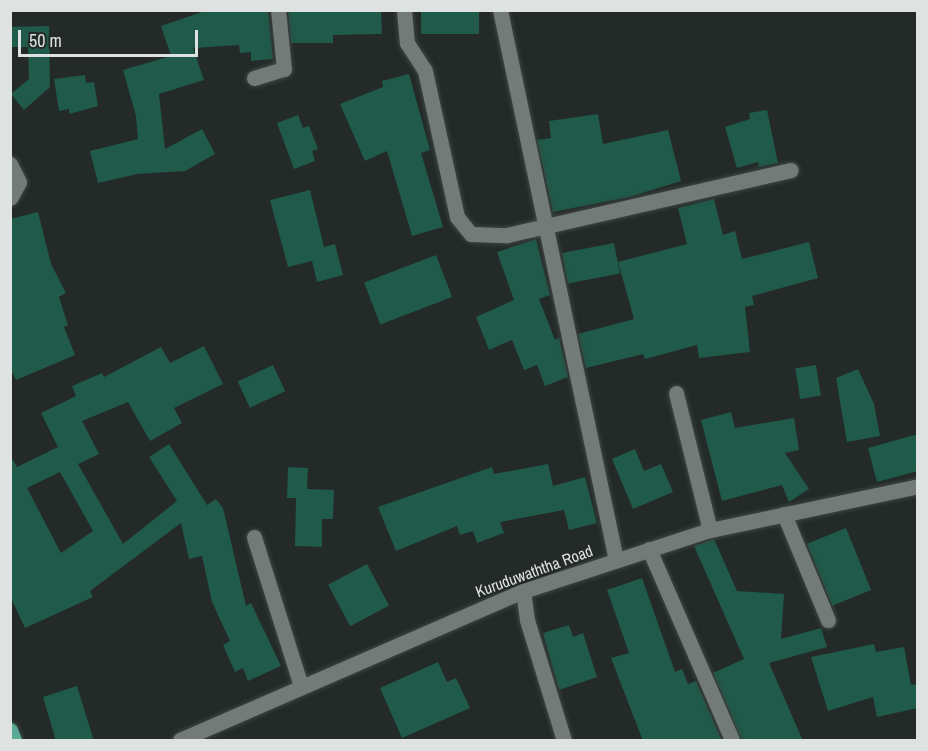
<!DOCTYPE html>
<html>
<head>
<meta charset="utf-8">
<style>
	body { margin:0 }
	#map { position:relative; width:928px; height:751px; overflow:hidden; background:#232a27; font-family:"Archivo Narrow",sans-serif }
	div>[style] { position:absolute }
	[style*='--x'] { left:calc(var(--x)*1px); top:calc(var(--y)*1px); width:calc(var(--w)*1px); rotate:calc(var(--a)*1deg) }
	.building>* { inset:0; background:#205a4a; transform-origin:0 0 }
	.roads { filter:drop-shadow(0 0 2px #3e4542) drop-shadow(0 0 2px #3e4542) }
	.minor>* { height:15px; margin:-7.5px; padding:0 7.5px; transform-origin:7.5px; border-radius:7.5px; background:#727b78 }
	.major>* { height:15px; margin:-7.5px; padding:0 7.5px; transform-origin:7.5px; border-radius:7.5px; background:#59a994 }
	span { translate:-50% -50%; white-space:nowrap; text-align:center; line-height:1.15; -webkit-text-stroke:4.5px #232a27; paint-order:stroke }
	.street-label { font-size:16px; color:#dee3e1 }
	.frame { position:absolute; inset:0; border:12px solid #dee3e1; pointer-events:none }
	.scale { position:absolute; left:18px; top:30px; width:180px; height:27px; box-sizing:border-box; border:3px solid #dee3e1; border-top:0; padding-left:8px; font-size:18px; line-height:21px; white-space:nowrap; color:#dee3e1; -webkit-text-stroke:4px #232a27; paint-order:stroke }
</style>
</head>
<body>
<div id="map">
	<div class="building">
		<i style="clip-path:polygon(208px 10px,268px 10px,273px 59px,251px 61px,251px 52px,240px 53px,239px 45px,193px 48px,204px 80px,159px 94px,165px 149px,202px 129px,215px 154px,185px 171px,137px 174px,98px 183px,90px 151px,138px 139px,136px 116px,123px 70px,171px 56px,161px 26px)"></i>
		<i style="clip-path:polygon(288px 10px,381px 10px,382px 34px,333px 35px,333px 43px,291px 43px)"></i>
		<i style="left:421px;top:10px;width:58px;height:24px"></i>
		<i style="clip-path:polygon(49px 26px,50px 87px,24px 110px,11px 94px,29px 79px,28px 47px,10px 47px,10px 27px)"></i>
		<i style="clip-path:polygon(409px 74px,430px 150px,421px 153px,443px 227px,412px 236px,387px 151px,365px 161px,340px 104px,383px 87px,382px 81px)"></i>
		<i style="clip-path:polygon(85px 75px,86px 83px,94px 82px,98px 106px,69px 114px,69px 109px,59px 111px,54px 79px)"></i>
		<i style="clip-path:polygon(767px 110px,778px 163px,759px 167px,758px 162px,737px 168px,725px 127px,750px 119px,749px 113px)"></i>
		<i style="clip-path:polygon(598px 114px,603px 144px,668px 130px,681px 181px,629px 197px,553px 212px,537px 140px,551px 138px,549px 121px)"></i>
		<i style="clip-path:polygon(298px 115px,303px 128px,309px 126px,318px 149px,312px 151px,315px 161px,294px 169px,277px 123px)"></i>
		<i style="clip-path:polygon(310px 190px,324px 247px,335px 244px,343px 275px,317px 282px,312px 261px,288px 267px,270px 200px)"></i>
		<i style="clip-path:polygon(714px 199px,723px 235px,735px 231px,742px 259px,809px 242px,818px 278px,752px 296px,754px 305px,745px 307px,750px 352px,699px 358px,697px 345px,645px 359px,643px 354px,586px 368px,578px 334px,634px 319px,618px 262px,687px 244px,678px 208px)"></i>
		<i style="clip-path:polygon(38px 212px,51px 264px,66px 293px,59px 297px,68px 325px,64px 327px,75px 355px,16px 380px,10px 368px,10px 219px)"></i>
		<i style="clip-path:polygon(536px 239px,550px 295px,539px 299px,555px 340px,559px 338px,568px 377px,545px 386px,537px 365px,524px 370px,512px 340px,489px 350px,476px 317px,514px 300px,497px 252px)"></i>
		<i style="left:614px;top:243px;width:31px;height:53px;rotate:79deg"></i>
		<i style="left:436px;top:255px;width:45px;height:77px;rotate:69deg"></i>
		<i style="clip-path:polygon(evenodd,204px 346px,223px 384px,174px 408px,182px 423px,150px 441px,128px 402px,82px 421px,99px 454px,78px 464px,123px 544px,177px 501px,149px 457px,169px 444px,207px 505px,216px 499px,223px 508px,246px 606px,251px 603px,281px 666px,248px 681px,243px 668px,235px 672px,223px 645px,230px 641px,212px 602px,202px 556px,189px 559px,181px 523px,90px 591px,93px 597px,25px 628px,10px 596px,10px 455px,17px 467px,58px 447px,41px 413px,76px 396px,72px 386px,102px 373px,104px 377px,161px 347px,170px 363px,204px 346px,60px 472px,93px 531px,61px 553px,27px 488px,60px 472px)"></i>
		<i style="left:273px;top:365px;width:29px;height:39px;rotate:65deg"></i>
		<i style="left:816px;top:365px;width:31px;height:21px;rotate:81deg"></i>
		<i style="clip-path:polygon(858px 369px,874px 404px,880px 436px,847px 442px,836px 378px)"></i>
		<i style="clip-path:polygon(731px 412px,735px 428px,794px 418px,799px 450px,785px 453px,809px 489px,789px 502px,782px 485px,722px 501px,701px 420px)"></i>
		<i style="clip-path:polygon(918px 434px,918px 471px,877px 482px,868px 448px)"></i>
		<i style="clip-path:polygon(635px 449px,644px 471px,661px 464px,673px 492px,633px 509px,612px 459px)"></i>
		<i style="clip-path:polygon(548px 464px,553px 486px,585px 477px,597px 523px,569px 530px,564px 510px,500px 522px,504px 533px,477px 543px,473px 531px,460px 535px,457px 526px,396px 551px,378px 507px,492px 467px,494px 474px)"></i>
		<i style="clip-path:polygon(288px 467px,308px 468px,307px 489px,334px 490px,333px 519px,322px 519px,322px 547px,295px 546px,296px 498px,287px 498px)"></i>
		<i style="left:846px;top:528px;width:67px;height:42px;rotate:68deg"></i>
		<i style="clip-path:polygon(714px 539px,737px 591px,784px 594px,781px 639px,821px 628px,827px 647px,769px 663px,803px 741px,742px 741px,713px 673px,744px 659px,694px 546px)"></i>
		<i style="left:367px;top:564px;width:47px;height:44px;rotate:62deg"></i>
		<i style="clip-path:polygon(642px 578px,675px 672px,682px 669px,688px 684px,696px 681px,722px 741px,643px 741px,611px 658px,629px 653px,607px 590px)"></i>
		<i style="clip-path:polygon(569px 625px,573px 637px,583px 633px,597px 677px,559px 690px,543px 633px)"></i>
		<i style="clip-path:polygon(874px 644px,876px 652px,904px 647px,911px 685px,918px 684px,918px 708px,877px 717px,873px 697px,828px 711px,811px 657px)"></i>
		<i style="clip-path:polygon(438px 662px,447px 682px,456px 678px,470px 708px,402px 738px,380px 688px)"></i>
		<i style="clip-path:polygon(77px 686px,94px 741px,56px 741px,43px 697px)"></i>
	</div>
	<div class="roads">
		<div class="minor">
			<i style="--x:404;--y:10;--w:33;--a:85"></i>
			<i style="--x:407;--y:43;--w:33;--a:57"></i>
			<i style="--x:425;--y:71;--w:149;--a:77.6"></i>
			<i style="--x:457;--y:217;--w:22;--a:51"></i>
			<i style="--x:471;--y:234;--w:36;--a:2"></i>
			<i style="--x:507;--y:235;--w:291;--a:-12.9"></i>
			<i style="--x:500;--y:10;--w:562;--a:78.09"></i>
			<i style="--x:254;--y:78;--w:31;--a:-17"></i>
			<i style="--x:284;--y:69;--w:59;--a:-95.8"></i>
			<i style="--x:10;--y:164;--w:20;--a:63"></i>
			<i style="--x:19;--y:182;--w:18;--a:119"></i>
			<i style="--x:676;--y:393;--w:141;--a:76.1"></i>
			<i style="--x:784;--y:514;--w:115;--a:67.5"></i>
			<i style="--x:254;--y:537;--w:156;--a:72.5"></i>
			<i style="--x:649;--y:549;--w:208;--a:66.5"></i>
			<i style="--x:523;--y:591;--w:29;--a:82"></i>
			<i style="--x:527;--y:620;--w:126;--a:72.9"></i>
			<i style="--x:180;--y:740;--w:374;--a:-23.5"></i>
			<i style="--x:523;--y:591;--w:197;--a:-18.1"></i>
			<i style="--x:710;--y:530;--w:213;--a:-11.9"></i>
		</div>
		<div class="major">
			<i style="--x:10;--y:730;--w:11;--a:68"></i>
		</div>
	</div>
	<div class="street-label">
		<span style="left:534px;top:571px;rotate:-20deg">Kuruduwaththa Road</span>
	</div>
	<div class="frame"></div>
	<div class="scale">50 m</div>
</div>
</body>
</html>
